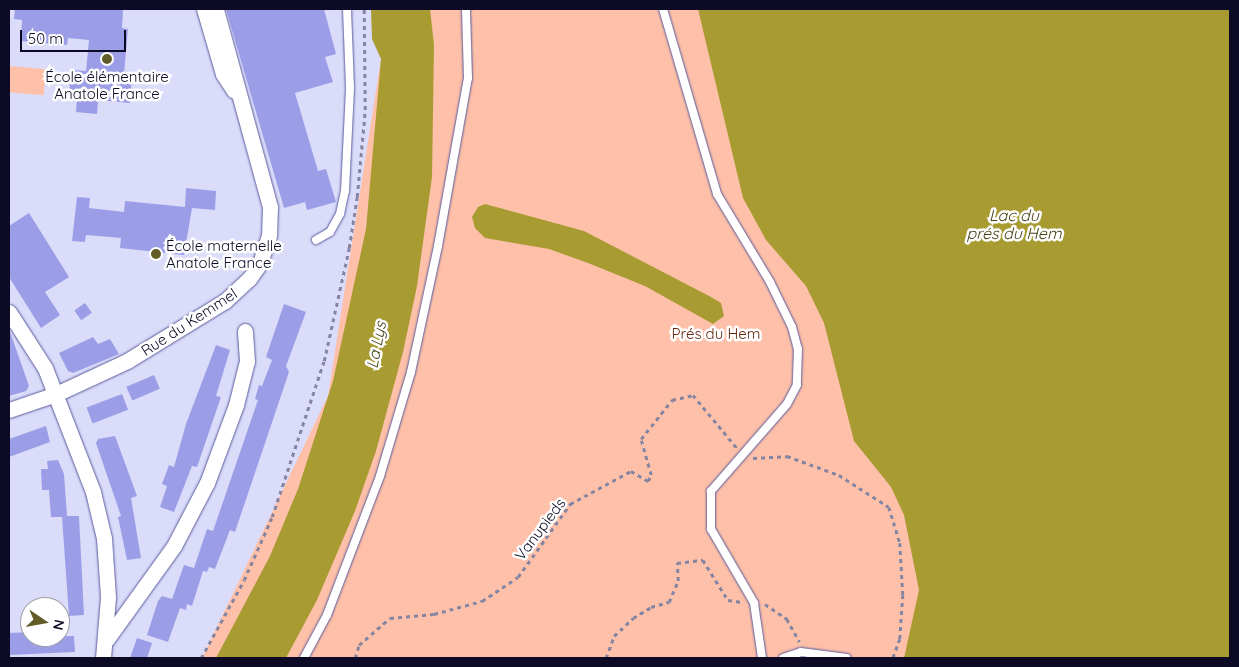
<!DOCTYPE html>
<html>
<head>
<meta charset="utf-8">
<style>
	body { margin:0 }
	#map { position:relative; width:1239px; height:667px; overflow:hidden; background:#dadcfa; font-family:Quicksand,sans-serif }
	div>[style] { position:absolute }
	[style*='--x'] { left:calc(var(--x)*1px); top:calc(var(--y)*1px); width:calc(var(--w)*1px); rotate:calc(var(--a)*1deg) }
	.green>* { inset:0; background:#fec0a8; transform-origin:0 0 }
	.water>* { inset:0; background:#a89b31 }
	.building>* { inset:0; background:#9b9ee6; transform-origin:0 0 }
	.path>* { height:2.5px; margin-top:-1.25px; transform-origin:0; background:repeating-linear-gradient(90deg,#8585a2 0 4px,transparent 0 8px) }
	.roads { filter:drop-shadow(0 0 1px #5a5a9c) drop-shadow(0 0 1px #5a5a9c) }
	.lane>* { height:8px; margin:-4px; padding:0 4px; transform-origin:4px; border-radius:4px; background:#fff }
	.street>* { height:15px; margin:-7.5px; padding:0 7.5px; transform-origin:7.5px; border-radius:7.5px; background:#fff }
	.dots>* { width:14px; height:14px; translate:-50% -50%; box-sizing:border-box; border:2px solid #fff; border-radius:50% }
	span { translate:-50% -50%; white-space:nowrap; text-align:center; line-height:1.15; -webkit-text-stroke:5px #fff; paint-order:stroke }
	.poi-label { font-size:15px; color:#0c0a24 }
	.left { translate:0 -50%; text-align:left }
	.street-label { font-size:15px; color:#0c0a24 }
	.park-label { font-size:15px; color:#62280f }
	.water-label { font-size:16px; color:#474116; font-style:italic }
	.frame { position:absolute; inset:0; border:10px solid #0c0a24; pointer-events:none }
	.north { position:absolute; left:20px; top:597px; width:50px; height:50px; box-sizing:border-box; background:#fff; border:1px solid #9e9da7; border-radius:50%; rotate:102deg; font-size:14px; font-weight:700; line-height:20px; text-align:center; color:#0c0a24 }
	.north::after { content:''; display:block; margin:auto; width:18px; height:22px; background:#625c28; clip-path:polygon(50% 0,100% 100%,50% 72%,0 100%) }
	.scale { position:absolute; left:20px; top:30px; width:106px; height:22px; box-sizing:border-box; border:2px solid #0c0a24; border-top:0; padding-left:6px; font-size:15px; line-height:18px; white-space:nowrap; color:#0c0a24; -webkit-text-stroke:4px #fff; paint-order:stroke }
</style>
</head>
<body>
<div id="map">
	<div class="green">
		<i style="clip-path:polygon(374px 9px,1230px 9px,1230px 658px,202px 658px,328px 396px,381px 59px)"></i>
		<i style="left:9px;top:66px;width:37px;height:26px;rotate:5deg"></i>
	</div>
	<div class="water">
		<i style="clip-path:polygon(371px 9px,430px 9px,434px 45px,432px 177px,417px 286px,403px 352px,376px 451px,355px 511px,317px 600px,286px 658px,216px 658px,270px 556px,298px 489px,333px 381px,366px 229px,381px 59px,372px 39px)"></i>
		<i style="clip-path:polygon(698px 9px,1230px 9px,1230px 658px,904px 658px,919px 590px,904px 515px,891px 487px,854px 441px,824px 323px,806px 286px,766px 240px,743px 198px)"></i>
		<i style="clip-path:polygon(485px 204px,584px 231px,711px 297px,721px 303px,724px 316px,713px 324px,645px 286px,588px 263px,549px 249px,485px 238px,475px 228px,472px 217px,478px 207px)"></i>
	</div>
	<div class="building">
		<i style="clip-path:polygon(15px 9px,123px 9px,122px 28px,128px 29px,124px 74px,132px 75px,130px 103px,98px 100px,97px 114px,76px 112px,77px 98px,70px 98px,69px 94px,71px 70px,86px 71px,89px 40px,68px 38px,67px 45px,21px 41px,22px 20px,14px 19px)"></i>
		<i style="clip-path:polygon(226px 9px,324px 9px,336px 54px,325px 57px,333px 82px,295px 93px,318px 171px,326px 169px,336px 202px,307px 210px,305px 202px,284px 208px)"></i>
		<i style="clip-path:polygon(186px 188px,216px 191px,215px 210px,192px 208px,184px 255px,120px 248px,121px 238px,86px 235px,85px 242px,72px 241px,77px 197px,90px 198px,89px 208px,124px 212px,125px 201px,185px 207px)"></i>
		<i style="clip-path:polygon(29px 213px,69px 277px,45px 292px,60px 315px,41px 328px,9px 277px,9px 226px)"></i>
		<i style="left:85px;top:303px;width:12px;height:13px;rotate:55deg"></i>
		<i style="clip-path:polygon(284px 304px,306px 312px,286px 366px,289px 372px,235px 532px,230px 530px,215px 569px,209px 567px,207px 572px,200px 570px,203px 571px,192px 606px,187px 604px,186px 610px,180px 608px,168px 642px,147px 635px,158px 601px,162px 596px,172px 599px,184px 565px,194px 568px,207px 529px,213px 531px,258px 400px,255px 399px,259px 385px,262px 386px,272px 360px,266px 357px)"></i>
		<i style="clip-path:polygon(9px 329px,29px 386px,26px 391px,9px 396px)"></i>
		<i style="clip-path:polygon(93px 337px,98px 344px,110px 339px,119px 354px,73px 373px,68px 371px,59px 353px)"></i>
		<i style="clip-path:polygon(216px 345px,230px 350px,216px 396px,221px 397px,197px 467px,192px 466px,174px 512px,160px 507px,167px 486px,162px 484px,169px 465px,174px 467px,186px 424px)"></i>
		<i style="left:154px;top:375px;width:15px;height:30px;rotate:67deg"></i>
		<i style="left:122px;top:394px;width:17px;height:38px;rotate:69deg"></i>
		<i style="clip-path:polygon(46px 426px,50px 442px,9px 457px,9px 439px)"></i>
		<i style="clip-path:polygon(115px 436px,137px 496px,131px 498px,141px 558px,127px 560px,118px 517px,121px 516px,96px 443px,98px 439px)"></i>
		<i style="clip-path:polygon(58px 460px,64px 474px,67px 516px,79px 516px,84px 615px,69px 616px,62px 517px,51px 517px,49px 490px,42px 490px,41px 469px,48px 469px,47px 461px)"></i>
		<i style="clip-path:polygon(30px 632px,30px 637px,74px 636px,75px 652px,9px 655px,9px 633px)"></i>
		<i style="clip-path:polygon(137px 638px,152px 643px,147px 658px,130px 658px)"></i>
	</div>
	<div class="path">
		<i style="--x:753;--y:458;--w:34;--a:-3"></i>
		<i style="--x:787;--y:456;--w:55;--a:20.1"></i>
		<i style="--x:839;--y:475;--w:59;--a:32.6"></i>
		<i style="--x:889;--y:507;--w:38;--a:73"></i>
		<i style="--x:900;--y:543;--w:52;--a:86.7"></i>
		<i style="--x:903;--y:595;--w:44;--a:93.9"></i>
		<i style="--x:900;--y:639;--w:20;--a:110"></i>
		<i style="--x:765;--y:604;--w:27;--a:34"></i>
		<i style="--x:787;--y:619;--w:26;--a:61"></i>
		<i style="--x:201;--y:658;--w:89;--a:-61.1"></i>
		<i style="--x:244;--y:580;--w:69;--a:-66"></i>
		<i style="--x:272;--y:517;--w:164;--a:-71.6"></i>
		<i style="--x:324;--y:361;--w:116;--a:-77.5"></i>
		<i style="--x:349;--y:248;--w:52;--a:-81.1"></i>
		<i style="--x:357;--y:197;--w:87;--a:-84.7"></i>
		<i style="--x:365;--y:110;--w:101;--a:-90.6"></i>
		<i style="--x:355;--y:658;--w:14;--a:-73"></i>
		<i style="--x:359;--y:645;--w:41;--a:-41.1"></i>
		<i style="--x:390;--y:618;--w:44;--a:-5.2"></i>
		<i style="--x:434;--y:614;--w:50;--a:-15.2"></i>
		<i style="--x:482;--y:601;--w:43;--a:-33.7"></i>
		<i style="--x:518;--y:577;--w:90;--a:-54.5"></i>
		<i style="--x:570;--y:504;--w:69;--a:-28.4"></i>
		<i style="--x:631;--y:471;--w:20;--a:30"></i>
		<i style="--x:648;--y:481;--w:7;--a:-63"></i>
		<i style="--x:651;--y:475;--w:37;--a:-106"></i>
		<i style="--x:641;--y:439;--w:50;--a:-51.5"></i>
		<i style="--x:672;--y:400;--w:22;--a:-13"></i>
		<i style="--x:693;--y:395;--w:69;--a:50.3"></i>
		<i style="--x:606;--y:658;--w:23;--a:-70"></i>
		<i style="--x:614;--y:636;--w:26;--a:-43"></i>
		<i style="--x:633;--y:618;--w:21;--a:-31"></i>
		<i style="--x:651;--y:607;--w:19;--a:-16"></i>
		<i style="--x:669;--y:602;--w:23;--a:-67"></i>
		<i style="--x:678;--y:581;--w:18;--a:-93"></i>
		<i style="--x:677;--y:563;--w:26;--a:-7"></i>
		<i style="--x:703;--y:560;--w:47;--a:58"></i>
		<i style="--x:728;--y:600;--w:14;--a:8"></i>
	</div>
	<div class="roads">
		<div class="lane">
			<i style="--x:663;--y:9;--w:193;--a:73.7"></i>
			<i style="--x:717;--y:194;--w:103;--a:58.9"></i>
			<i style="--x:770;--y:282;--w:50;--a:63.9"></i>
			<i style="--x:792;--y:327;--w:23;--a:75"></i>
			<i style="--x:798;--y:349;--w:36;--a:92"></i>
			<i style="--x:797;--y:385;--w:21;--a:118"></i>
			<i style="--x:787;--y:404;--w:116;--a:131.1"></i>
			<i style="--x:711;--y:491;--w:38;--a:90"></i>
			<i style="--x:711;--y:529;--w:86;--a:59.8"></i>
			<i style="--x:754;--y:603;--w:56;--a:81.7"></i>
			<i style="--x:316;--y:240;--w:16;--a:-30"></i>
			<i style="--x:330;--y:232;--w:21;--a:-61"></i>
			<i style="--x:340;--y:214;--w:24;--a:-78"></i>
			<i style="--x:345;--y:191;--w:104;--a:-87.2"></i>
			<i style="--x:350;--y:87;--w:78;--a:-92.2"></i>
			<i style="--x:304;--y:658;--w:49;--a:-61.9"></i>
			<i style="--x:327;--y:615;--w:149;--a:-69.1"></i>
			<i style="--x:380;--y:476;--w:109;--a:-73.4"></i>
			<i style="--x:411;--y:372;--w:129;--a:-77.9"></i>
			<i style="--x:438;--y:246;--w:171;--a:-79.9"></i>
			<i style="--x:468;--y:78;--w:69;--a:-91.7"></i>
			<i style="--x:783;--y:658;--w:19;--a:-18"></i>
			<i style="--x:801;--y:652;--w:46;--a:7.4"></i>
		</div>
		<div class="street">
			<i style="--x:204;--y:9;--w:68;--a:73.7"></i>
			<i style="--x:223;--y:74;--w:20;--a:57"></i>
			<i style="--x:9;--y:312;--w:67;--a:57.3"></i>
			<i style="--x:45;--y:368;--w:133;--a:68.8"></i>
			<i style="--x:93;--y:492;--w:47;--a:76.6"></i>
			<i style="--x:104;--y:538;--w:59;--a:86.1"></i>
			<i style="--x:108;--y:597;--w:61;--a:94.7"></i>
			<i style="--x:9;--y:410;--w:50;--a:-18.8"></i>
			<i style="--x:56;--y:394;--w:78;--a:-24.9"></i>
			<i style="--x:127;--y:361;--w:115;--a:-31.5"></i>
			<i style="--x:225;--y:301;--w:33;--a:-43"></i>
			<i style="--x:249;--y:279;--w:19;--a:-55"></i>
			<i style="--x:260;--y:263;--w:28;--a:-72"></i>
			<i style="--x:269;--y:236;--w:29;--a:-88"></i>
			<i style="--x:270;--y:207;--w:205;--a:-105.3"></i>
			<i style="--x:107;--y:639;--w:115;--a:-54.2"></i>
			<i style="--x:174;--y:546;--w:71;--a:-62.4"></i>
			<i style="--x:207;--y:483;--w:83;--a:-69.6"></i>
			<i style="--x:236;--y:405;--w:45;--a:-76"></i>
			<i style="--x:247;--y:361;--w:30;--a:-94"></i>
		</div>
	</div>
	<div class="dots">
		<i style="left:107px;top:59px;background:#625c28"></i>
		<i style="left:156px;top:254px;background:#625c28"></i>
	</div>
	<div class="poi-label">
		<span style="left:107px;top:85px">École élémentaire<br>Anatole France</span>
		<span class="left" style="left:166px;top:254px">École maternelle<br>Anatole France</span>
	</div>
	<div class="street-label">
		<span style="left:189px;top:322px;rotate:-33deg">Rue du Kemmel</span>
		<span style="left:540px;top:529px;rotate:-53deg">Vanupieds</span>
	</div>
	<div class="park-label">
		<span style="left:716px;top:334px">Prés du Hem</span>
	</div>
	<div class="water-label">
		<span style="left:1014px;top:224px">Lac du<br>prés du Hem</span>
		<span style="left:376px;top:345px;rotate:-79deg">La Lys</span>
	</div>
	<div class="frame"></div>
	<div class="north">N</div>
	<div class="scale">50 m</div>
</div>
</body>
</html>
